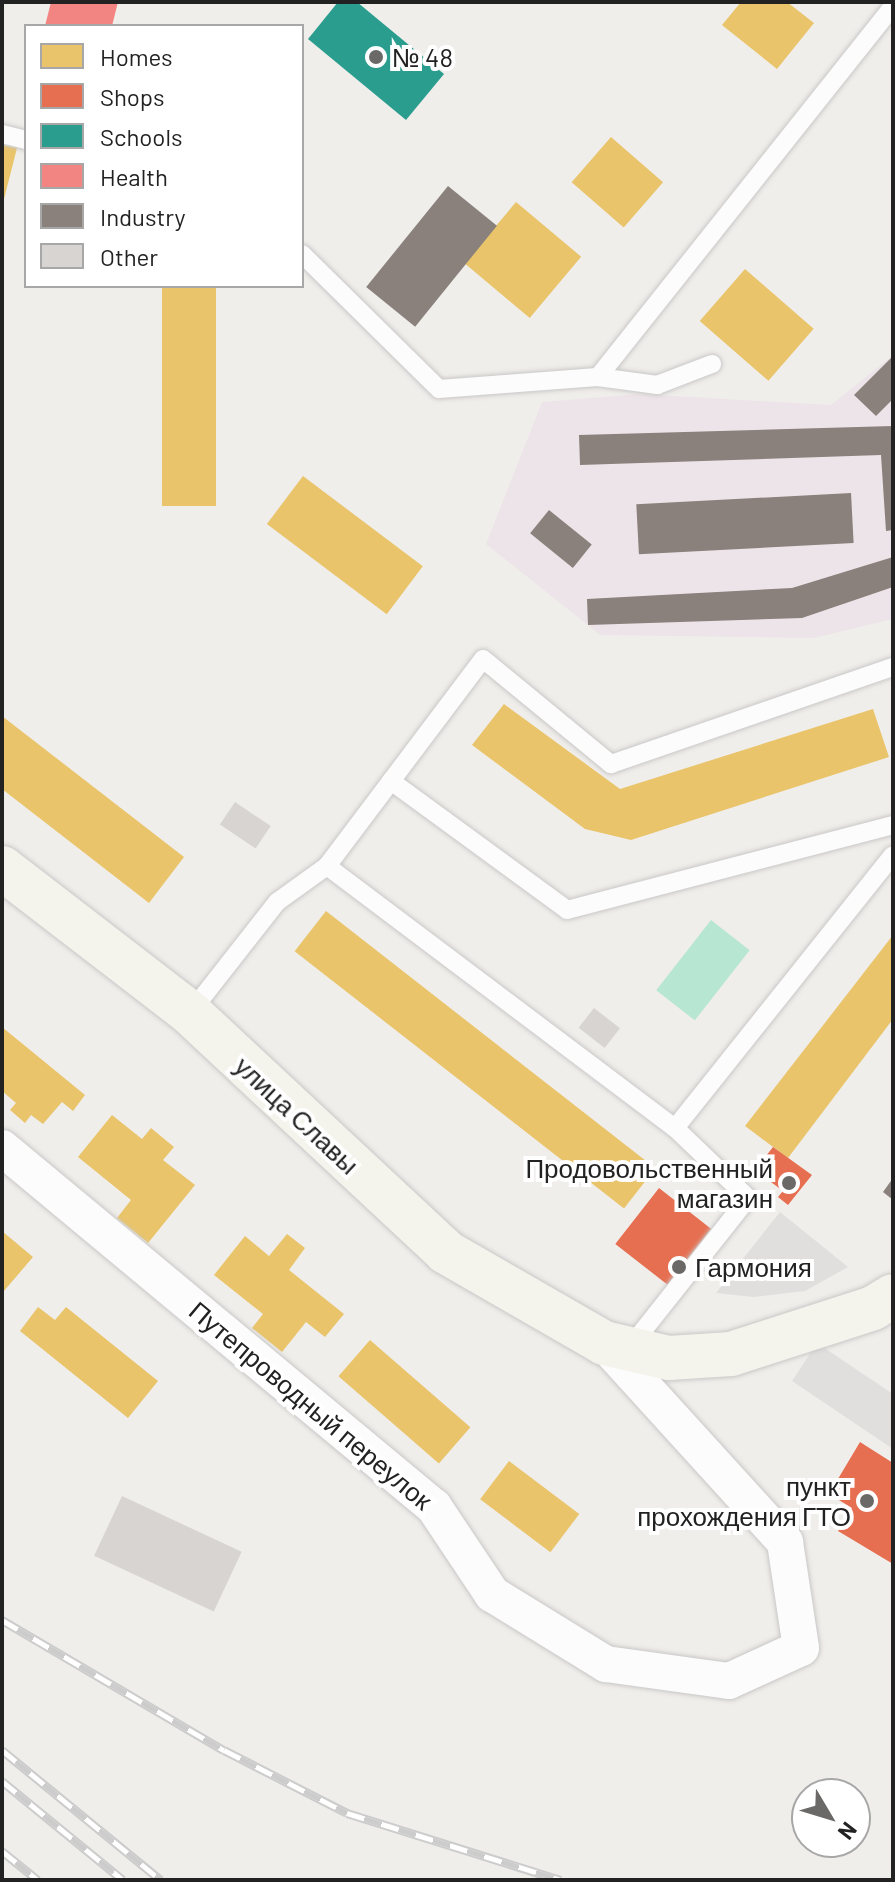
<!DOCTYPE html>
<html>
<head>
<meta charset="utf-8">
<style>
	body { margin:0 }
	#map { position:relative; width:895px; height:1882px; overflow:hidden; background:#f0eeeb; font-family:Barlow,sans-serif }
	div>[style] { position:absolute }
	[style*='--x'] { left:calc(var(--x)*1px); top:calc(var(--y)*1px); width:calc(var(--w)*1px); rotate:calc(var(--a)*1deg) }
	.industrial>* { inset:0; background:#ede4e9 }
	.pitch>* { inset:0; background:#b7e6d2; transform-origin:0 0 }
	.parking>* { inset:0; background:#e0dfde }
	.homes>* { inset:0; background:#e9c46a; transform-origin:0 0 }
	.shops>* { inset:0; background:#e76f51; transform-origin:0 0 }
	.schools>* { inset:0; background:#2a9d8f }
	.health>* { inset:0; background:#f28482 }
	.industry>* { inset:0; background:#8a817c; transform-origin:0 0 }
	.building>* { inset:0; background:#d7d4d2; transform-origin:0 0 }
	.roads { filter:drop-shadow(0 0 2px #c9c8c7) drop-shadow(0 0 2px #c9c8c7) }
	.service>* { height:18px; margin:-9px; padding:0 9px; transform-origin:9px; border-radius:9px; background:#fdfcfc }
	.minor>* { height:36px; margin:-18px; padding:0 18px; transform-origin:18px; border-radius:18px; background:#fdfcfc }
	.secondary>* { height:44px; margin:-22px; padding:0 22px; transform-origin:22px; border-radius:22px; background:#f4f4ed }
	.rail>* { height:9px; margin-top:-4.5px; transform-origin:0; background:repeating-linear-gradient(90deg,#fff 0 18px,#ccc 0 36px); box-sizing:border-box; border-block:2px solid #ccc }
	.dots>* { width:22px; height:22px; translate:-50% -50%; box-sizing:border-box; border:4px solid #fff; border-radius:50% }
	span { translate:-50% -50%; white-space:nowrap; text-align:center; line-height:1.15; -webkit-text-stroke:8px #fff; paint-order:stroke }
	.poi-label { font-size:26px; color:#222 }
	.left { translate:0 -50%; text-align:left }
	.right { translate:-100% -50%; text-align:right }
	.street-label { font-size:26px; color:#222 }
	.frame { position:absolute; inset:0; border:4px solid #222; pointer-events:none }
	.legend { position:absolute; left:24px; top:24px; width:280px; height:264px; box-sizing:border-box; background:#fff; border:2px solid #a7a7a7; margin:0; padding:10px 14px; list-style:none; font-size:24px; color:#222 }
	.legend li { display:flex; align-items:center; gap:16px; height:40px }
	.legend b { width:40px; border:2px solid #a7a7a7 }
	.north { position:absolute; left:791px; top:1778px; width:80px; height:80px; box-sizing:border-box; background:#fff; border:2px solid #a7a7a7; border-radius:50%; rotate:128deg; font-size:22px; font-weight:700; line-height:32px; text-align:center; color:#222 }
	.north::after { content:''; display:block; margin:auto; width:28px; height:36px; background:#6a6968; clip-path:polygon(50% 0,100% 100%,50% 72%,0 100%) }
</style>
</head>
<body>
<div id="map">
	<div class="industrial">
		<i style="clip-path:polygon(893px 355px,893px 619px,814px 638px,600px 635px,486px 544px,542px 402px,640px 394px,831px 405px)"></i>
	</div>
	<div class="pitch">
		<i style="left:711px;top:920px;width:49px;height:89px;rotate:38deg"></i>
	</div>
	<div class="parking">
		<i style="clip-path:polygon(780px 1212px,848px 1267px,805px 1291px,754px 1297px,716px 1293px)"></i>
		<i style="clip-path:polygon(817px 1343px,893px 1394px,893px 1449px,792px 1381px)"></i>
	</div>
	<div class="homes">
		<i style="clip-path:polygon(741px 2px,787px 2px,814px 23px,777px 69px,722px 25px)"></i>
		<i style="left:611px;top:137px;width:69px;height:60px;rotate:41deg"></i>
		<i style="clip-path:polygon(2px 145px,17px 148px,3px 203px,2px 203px)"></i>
		<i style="left:516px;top:202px;width:85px;height:80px;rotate:40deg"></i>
		<i style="left:745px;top:269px;width:91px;height:69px;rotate:41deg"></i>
		<i style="left:162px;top:286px;width:54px;height:220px"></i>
		<i style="left:303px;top:476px;width:150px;height:60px;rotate:37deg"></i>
		<i style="clip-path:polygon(504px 704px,620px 789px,873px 709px,889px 757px,631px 840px,585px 829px,472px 745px)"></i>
		<i style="clip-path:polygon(2px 716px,184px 857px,149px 903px,2px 789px)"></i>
		<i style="left:326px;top:911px;width:418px;height:51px;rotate:38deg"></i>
		<i style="clip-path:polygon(893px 935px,893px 1019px,788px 1158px,745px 1126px)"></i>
		<i style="clip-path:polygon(2px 1027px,85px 1095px,73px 1111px,62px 1102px,43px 1124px,31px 1115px,25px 1123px,10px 1110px,16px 1103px,2px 1091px)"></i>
		<i style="clip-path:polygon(112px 1115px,142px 1139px,151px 1128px,174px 1147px,163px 1160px,195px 1185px,148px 1243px,117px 1218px,131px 1200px,78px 1157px)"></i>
		<i style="clip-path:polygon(2px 1231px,33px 1257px,4px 1291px,2px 1289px)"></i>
		<i style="clip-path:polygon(287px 1234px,305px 1248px,289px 1270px,344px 1314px,325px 1337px,306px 1322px,282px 1352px,252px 1328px,263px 1314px,214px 1275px,245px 1236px,269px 1256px)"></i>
		<i style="clip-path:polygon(38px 1307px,55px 1320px,66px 1307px,158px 1381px,128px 1418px,20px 1331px)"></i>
		<i style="left:370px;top:1340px;width:133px;height:48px;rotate:41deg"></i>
		<i style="left:509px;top:1461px;width:88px;height:48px;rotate:37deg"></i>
	</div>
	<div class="shops">
		<i style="clip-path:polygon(773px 1147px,812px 1175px,788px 1205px,778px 1197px,783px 1191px,755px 1170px)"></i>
		<i style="left:659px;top:1188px;width:66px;height:71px;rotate:38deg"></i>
		<i style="clip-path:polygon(860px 1442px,893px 1463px,893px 1564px,838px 1531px,852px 1508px,829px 1494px)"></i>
	</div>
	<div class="schools">
		<i style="clip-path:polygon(338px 2px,357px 2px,444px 74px,406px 120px,308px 39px)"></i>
	</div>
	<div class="health">
		<i style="clip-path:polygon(51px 2px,118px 2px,112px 26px,45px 26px)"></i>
	</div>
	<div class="industry">
		<i style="left:448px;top:186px;width:63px;height:130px;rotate:39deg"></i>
		<i style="clip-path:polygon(893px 356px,893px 399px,876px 416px,854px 395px)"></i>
		<i style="clip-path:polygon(893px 426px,893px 530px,886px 531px,881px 455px,580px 465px,579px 435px)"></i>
		<i style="left:851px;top:493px;width:50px;height:215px;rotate:87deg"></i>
		<i style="left:549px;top:510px;width:55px;height:30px;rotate:39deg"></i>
		<i style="clip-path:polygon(893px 557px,893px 587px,802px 618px,588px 625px,587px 599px,792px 588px)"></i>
		<i style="clip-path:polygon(893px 1178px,893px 1200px,883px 1192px)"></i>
	</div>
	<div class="building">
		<i style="left:235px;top:802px;width:43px;height:27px;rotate:34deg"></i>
		<i style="left:594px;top:1008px;width:33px;height:25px;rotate:38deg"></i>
		<i style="left:122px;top:1496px;width:132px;height:66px;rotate:25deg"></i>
	</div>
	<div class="roads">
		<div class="service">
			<i style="--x:2;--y:134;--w:25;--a:14"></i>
			<i style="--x:302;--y:254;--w:192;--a:44.6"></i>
			<i style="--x:439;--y:389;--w:159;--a:-4.3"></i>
			<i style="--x:598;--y:377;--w:60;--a:7.7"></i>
			<i style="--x:657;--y:385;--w:59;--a:-20.9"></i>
			<i style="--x:598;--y:377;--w:474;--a:-51.5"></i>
			<i style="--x:391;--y:781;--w:218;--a:36.2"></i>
			<i style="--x:567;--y:910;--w:337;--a:-14.6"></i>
			<i style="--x:327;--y:866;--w:436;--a:37"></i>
			<i style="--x:190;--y:1013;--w:141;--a:-51.9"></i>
			<i style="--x:277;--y:902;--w:62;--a:-35.8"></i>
			<i style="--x:327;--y:866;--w:259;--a:-53"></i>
			<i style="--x:483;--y:659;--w:166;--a:39.4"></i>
			<i style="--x:611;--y:764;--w:298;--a:-19"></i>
			<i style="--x:630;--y:1347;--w:190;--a:-51.6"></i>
			<i style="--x:748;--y:1198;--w:101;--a:-136.2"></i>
			<i style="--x:675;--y:1128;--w:349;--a:-51.4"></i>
		</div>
		<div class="minor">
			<i style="--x:2;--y:1148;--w:562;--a:39.73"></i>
			<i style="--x:434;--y:1507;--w:105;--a:56.3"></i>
			<i style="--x:492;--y:1594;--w:134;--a:31.6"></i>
			<i style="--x:606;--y:1664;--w:124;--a:7.9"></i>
			<i style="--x:729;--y:1681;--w:79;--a:-24.6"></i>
			<i style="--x:801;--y:1648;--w:107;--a:-98.6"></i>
			<i style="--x:785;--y:1542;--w:269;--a:-132.3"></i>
		</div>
		<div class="secondary">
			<i style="--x:2;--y:868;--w:237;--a:37.6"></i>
			<i style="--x:190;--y:1013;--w:350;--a:43"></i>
			<i style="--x:446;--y:1252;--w:182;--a:29.9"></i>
			<i style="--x:604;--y:1343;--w:67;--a:13"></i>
			<i style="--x:669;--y:1358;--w:62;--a:-3.7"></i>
			<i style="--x:731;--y:1354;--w:149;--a:-17.9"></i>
			<i style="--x:873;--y:1308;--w:23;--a:-31"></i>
		</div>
	</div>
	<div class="rail">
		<i style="--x:2;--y:1620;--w:257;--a:30.4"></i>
		<i style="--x:224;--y:1750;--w:138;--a:27.1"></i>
		<i style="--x:347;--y:1813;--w:224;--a:17.4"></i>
		<i style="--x:2;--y:1750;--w:205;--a:39.3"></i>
		<i style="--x:2;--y:1781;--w:156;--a:39.3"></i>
		<i style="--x:2;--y:1851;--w:46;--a:38.9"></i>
	</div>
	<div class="dots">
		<i style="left:376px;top:57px;background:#6a6968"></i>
		<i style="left:789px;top:1183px;background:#6a6968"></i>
		<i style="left:679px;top:1267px;background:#6a6968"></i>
		<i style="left:867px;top:1501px;background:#6a6968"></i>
	</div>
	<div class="poi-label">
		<span class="left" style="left:392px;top:57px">№ 48</span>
		<span class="right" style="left:773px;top:1183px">Продовольственный<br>магазин</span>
		<span class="left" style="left:695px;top:1267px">Гармония</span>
		<span class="right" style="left:851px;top:1501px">пункт<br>прохождения ГТО</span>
	</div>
	<div class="street-label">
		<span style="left:297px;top:1115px;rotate:43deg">улица Славы</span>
		<span style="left:311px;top:1405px;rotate:40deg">Путепроводный переулок</span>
	</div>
	<div class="frame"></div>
	<ul class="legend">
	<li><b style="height:22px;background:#e9c46a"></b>Homes</li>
	<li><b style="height:22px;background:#e76f51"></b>Shops</li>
	<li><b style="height:22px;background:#2a9d8f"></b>Schools</li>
	<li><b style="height:22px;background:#f28482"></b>Health</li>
	<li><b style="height:22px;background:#8a817c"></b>Industry</li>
	<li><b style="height:22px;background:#d7d4d2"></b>Other</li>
	</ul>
	<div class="north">N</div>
</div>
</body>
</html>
